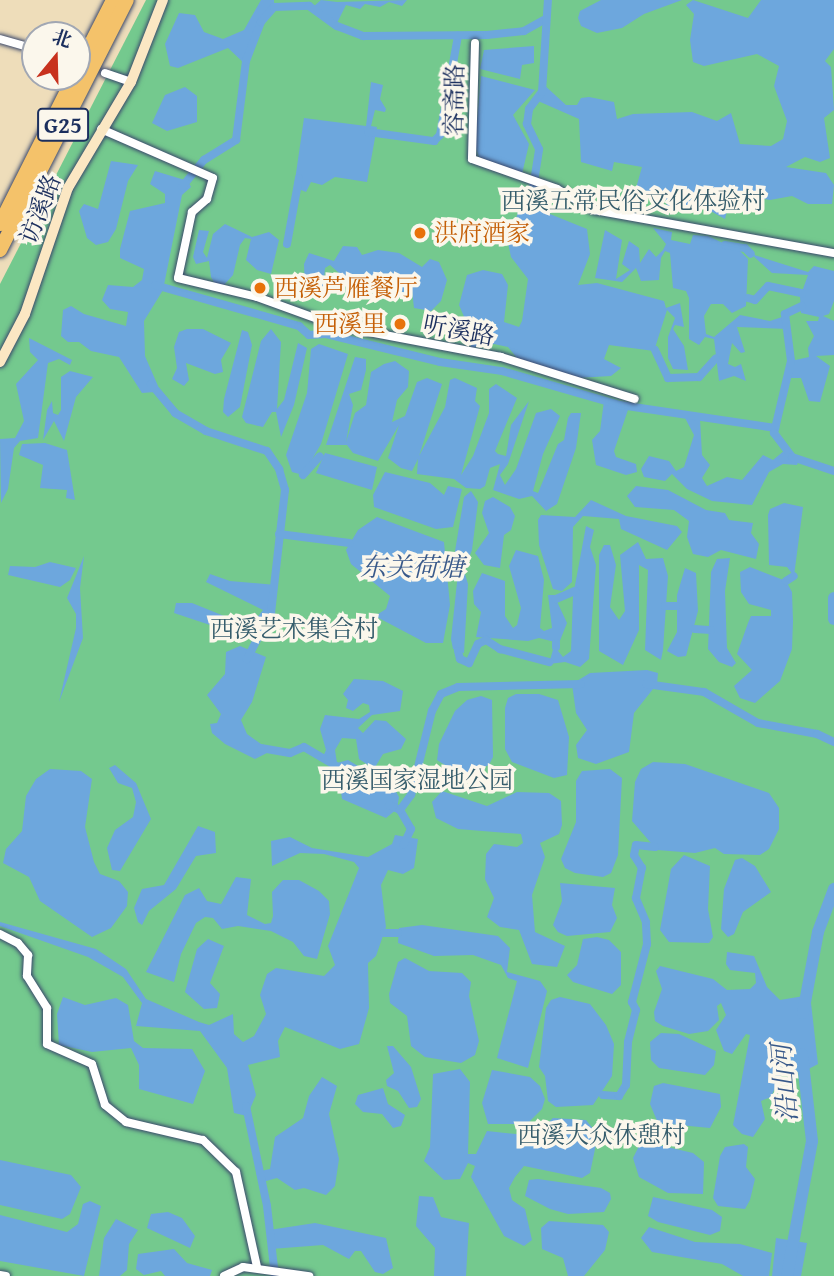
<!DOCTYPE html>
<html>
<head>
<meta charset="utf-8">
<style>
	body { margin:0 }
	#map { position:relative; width:834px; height:1276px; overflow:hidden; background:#eeddba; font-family:"Gentium Book Plus","Noto Serif SC",serif }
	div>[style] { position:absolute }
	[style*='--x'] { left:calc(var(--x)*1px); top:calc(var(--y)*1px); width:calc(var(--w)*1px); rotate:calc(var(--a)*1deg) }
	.green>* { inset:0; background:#74c98e }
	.water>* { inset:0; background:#6da7dd }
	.canal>* { height:8px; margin:-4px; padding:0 4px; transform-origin:4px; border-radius:4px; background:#6da7dd }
	.river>* { height:12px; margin:-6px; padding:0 6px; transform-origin:6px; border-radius:6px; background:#6da7dd }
	.roads { filter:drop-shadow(0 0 2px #3b496c) drop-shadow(0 0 2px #3b496c) }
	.street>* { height:8px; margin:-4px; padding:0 4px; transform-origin:4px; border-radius:4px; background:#fff }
	.secondary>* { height:10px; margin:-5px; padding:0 5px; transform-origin:5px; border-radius:5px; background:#fbe7c3 }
	.highway>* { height:14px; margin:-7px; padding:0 7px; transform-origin:7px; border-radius:7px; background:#f4c26a }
	.dots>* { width:19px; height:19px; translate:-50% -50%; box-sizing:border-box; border:4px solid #fbf7ec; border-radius:50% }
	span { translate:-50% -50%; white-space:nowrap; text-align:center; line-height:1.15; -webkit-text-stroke:7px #fbf7ec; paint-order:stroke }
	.shield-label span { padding:2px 5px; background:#fbf7ec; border:2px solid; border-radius:5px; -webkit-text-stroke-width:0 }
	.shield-label { font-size:23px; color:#1b2f5e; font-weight:700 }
	.street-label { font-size:24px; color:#1b2f5e }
	.park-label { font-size:24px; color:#365d6c }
	.food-label { font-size:24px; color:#c56008 }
	.left { translate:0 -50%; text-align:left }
	.right { translate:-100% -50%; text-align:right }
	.water-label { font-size:26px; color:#38598a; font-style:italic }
	.north { position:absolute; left:21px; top:21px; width:70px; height:70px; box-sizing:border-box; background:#fbf7ec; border:2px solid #a1a7b3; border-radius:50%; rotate:19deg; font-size:19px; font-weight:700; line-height:28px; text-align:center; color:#1b2f5e }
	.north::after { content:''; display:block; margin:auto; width:24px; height:32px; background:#c8321e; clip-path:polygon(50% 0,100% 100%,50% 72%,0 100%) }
</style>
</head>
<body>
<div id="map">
	<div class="green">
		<i style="clip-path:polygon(146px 0,834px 0,834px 1276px,0 1276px,0 284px)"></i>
	</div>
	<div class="water">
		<i style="clip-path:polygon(261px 0,274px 0,274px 7px,261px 22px,246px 65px,228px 48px,178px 68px,170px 66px,165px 44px,179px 13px,195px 15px,204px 32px,223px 39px,244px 30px)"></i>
		<i style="clip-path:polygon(321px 0,337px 2px,407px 0,402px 6px,389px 2px,380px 7px,365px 4px,360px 9px,346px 5px,336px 25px,313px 7px)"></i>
		<i style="clip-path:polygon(601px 0,682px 0,644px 14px,622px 28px,597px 33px,581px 26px,578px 18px,580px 11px)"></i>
		<i style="clip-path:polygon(693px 0,748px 18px,761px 0,834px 0,834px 49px,825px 61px,831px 67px,834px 110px,824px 118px,830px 158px,820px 162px,805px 157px,786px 167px,826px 173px,834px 185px,832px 204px,808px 204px,792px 196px,770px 200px,740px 194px,730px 200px,725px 219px,705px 208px,667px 207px,665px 196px,636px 188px,642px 167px,614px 162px,612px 171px,581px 162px,579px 119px,538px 101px,542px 83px,566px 105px,577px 105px,581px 98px,589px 97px,614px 102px,617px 119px,633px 114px,692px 112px,717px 121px,731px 113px,740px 144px,771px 146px,783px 139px,787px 121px,774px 86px,779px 66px,757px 54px,704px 66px,693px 62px,690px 40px,694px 14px,686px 5px)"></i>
		<i style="clip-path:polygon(534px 46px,534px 63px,522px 65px,520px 79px,480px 69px,484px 50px)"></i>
		<i style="clip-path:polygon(481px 76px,535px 90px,513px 115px,529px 144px,522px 174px,479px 157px,475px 145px)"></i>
		<i style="clip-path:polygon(371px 82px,383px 85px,380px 99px,386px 109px,385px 112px,375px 110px,371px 126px,377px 127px,367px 182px,335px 177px,322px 185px,311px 182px,306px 192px,294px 187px,304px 118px,366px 126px)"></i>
		<i style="clip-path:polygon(185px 87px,197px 96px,197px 122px,167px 131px,152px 123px,165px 95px)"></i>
		<i style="clip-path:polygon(111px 161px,138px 165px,128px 181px,116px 229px,108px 242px,96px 245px,87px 238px,79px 211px,84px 204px,98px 209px)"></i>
		<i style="clip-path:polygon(155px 171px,188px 181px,191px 187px,182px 195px,163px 290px,144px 321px,145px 356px,158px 386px,155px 392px,142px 393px,119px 357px,91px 351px,79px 342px,68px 342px,61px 336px,63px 310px,71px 306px,84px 314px,126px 326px,128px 312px,110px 309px,102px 300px,108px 285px,133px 287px,142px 280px,144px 269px,120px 258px,120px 249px,130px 211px,165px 203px,165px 194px,150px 184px)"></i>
		<i style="clip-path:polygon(533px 188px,550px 214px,587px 229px,590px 254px,578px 285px,597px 283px,664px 301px,666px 308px,680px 303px,684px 327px,675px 325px,673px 329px,684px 346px,688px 370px,673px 369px,668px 358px,668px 337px,675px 318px,667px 310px,654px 351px,609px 345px,604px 359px,621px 368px,611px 376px,577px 378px,517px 358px,508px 347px,494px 344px,471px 348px,468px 326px,459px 305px,467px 275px,483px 270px,502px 274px,508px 285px,504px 322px,519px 327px,522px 321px,528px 279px,511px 257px,508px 243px,525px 191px)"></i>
		<i style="clip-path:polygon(225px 224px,252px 237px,269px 232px,279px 240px,271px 274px,257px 270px,246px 260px,251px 239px,245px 238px,240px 245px,233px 275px,224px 285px,215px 284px,211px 277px,209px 261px,196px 264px,193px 257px,199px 230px,209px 231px,203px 252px,207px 258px,213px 234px)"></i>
		<i style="clip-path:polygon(653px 228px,672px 232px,671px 240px,690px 244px,693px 235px,708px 236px,740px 251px,748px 259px,746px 306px,732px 313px,723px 304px,711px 304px,704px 316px,706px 334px,714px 337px,740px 315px,770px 321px,785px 316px,788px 329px,737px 327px,745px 352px,741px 353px,732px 343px,728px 364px,735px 367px,741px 364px,746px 381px,734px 376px,719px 381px,714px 339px,705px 337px,699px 345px,689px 339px,689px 298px,686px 291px,673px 288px,670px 253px,665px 251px,661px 258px,659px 280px,641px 281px,636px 268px,622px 282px,595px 278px,605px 230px,622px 240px,616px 279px,630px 270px,622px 264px,629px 241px,639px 248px,640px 263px,649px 249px,656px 257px,663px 250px,666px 244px)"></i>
		<i style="clip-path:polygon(343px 246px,357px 247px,362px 255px,378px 250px,399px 253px,422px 267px,430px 259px,439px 262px,447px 280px,441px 301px,431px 311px,414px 308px,410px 274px,405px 297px,374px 285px,357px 289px,330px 265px,325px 268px,322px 302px,305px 294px,304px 264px,309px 253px,334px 261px)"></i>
		<i style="clip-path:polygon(751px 254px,808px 272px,814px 266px,834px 271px,834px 301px,829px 314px,823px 316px,834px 321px,834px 355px,816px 356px,830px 366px,820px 402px,809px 401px,801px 378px,786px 378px,791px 361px,809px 357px,808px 348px,814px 336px,806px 321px,818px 321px,819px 317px,801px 313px,800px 297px,808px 275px,772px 273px)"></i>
		<i style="clip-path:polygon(187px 329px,203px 329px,231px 343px,221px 360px,223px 372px,215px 374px,186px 363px,189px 380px,184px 386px,172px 379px,177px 368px,174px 347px,179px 332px)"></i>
		<i style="clip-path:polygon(271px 329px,281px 342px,277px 409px,284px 400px,298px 343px,307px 348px,294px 405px,281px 437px,276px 412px,272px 412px,263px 427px,246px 423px,242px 417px,261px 341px)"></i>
		<i style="clip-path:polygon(242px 330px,248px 332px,252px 345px,240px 407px,228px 417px,223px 412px,224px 399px)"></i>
		<i style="clip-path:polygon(29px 338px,72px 360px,70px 365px,59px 359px,48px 363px,38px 438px,20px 441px,14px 448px,8px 489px,1px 503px,0 439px,15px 438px,24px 421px,16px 384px,38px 360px,30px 352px)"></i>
		<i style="clip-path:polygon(319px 344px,348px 354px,321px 444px,303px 475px,292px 472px,286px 455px,307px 393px,311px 349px)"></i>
		<i style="clip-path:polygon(355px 357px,366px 359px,366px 370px,361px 390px,349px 394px,353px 405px,346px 442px,355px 413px,366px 405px,371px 372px,384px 364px,395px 361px,409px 371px,408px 387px,397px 400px,392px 422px,405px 416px,417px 382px,427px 378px,442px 384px,419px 456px,445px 407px,450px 380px,455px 378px,477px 388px,475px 401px,480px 406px,461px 475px,473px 456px,489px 413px,489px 389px,496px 384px,517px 398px,495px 451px,498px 454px,506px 456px,511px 425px,529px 401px,508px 464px,500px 475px,505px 485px,516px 469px,536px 413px,551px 409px,560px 416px,543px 454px,533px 491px,538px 493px,558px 444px,564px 440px,568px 418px,571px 413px,581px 413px,576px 448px,557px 504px,546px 511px,532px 496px,519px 499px,493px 490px,500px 464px,490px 468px,485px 486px,480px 489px,466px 488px,454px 479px,417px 474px,418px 459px,412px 471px,401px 468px,388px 458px,399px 425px,378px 461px,353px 453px,347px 445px,326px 445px)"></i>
		<i style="clip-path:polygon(70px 371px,93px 377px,76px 397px,64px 441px,54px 421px,43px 440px,47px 410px,52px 401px,53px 413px,58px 415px,61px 410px,61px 377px)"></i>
		<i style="clip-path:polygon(604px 401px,629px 407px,614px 451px,616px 457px,636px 464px,637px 472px,626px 475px,596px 465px,592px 440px,600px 431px)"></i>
		<i style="clip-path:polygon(684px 416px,700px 419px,702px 455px,710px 465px,702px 478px,707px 486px,727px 477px,742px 480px,763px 455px,773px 460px,785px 450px,799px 460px,797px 465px,783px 464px,769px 472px,752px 505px,712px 501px,687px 489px,672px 474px,665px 481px,644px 477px,641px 469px,649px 456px,669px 461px,676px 471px,684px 467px,694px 435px)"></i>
		<i style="clip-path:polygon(45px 443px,67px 450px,75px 500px,66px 498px,67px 490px,40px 488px,43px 465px,19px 455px,22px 444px)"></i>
		<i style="clip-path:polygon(325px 453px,377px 467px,372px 490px,316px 473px)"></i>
		<i style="clip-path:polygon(385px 472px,430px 483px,444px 495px,448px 486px,462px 489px,453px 527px,436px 529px,374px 507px,373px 495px)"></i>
		<i style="clip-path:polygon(636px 486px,668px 490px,706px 510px,725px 513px,729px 520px,753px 523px,751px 533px,759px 544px,756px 559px,721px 550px,708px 557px,693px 554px,687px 537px,689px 521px,674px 510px,635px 507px,627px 496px)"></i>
		<i style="clip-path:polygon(471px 491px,478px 502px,472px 550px,464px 570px,454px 566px,455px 551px,464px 497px)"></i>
		<i style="clip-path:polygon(493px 497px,510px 507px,515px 516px,511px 530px,504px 535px,500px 568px,484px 565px,475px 553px,489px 533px,482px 513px,485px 501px)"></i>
		<i style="clip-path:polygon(591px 500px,626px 516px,677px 526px,682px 532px,667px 550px,621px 529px,619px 519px,583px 516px,573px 527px,572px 582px,562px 591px,553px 589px,539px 545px,538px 520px,541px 515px,575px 517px)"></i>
		<i style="clip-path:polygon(784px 503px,803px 507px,794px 576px,787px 567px,769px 565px,768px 515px,770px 509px)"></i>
		<i style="clip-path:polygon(377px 517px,444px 542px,450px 605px,443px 643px,426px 643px,375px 616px,386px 609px,390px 596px,351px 564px,346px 550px,358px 530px)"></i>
		<i style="clip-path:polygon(586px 526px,594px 530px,590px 547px,596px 565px,589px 659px,580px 667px,565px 662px,549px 664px,554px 646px,563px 657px,571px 651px,573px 596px)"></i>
		<i style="clip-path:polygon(638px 542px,646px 559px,663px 558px,668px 576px,663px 650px,661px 660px,645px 650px,648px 570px,639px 565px,639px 630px,623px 665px,599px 651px,599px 555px,604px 545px,610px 545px,616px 565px,610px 607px,619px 620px,625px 611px,620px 555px)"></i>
		<i style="clip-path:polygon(516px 550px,538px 556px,544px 580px,540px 628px,544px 631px,552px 628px,548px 595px,554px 595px,567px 623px,559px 643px,539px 638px,528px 641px,476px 637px,481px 612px,474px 604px,473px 591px,482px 573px,505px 581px,505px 616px,513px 628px,517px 625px,521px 608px,509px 566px)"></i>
		<i style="clip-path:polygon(84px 556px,80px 588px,83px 638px,59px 702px,76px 628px,76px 614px,67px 598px)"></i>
		<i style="clip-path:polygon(730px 558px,725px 591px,727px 648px,736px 663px,732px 667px,719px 662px,708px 649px,711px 572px,717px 559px)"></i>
		<i style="clip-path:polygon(50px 562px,76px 568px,70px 580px,60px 587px,8px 575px,10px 566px,35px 567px)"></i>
		<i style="clip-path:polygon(750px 567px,786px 581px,792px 592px,793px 621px,792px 649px,780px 681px,755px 703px,740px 698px,734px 686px,752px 670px,737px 654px,748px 623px,751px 616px,771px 616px,771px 610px,749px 604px,741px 592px,740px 572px)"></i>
		<i style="clip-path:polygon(685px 568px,696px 573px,698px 611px,686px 656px,678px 657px,667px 651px,677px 632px,677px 595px)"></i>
		<i style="clip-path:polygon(458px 573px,465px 574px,468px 584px,464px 653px,453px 649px,451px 639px)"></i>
		<i style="clip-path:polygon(210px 574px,230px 581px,276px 585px,271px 613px,255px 640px,174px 613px,176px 603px,192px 603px,234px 620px,256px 619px,263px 610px,206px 582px)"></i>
		<i style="clip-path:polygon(240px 646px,266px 657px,252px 702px,241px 720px,247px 734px,271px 751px,255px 759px,225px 744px,212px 733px,210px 724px,217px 723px,221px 714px,207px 695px,225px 674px,226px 652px)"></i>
		<i style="clip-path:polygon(647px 670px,658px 673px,657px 684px,634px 713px,629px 752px,596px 764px,578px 758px,576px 745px,587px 730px,576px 713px,572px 684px,590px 673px)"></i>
		<i style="clip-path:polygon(354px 679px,383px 681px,403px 691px,400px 711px,372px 715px,358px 728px,363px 733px,375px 720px,386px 721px,406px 739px,401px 749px,383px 754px,374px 769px,359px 759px,356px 739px,342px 738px,335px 750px,337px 763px,348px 760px,358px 766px,367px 781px,385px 780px,393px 786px,399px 797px,397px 809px,386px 818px,342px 799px,337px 763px,321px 761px,326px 750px,320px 729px,325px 715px,359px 719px,370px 712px,369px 705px,363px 703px,353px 711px,346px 708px,348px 700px,343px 694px)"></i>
		<i style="clip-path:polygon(516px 694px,539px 694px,558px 700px,569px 737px,567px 775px,554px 778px,512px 762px,505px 749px,505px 708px,508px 698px)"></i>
		<i style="clip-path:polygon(481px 696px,492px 700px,493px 757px,489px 765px,462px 776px,437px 760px,439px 744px,455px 711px,467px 700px)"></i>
		<i style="clip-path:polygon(653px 762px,685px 764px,769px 793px,779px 808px,779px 829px,769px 849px,760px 855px,724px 854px,715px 848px,695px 853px,657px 850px,632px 821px,635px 782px,641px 769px)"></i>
		<i style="clip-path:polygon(115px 765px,136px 783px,151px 819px,120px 871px,112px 870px,107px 848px,115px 830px,133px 817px,136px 802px,132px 788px,118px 783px,109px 768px)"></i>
		<i style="clip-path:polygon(50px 769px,81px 771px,92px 779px,85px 827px,94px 862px,100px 874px,119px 881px,128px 892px,127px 906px,111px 928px,92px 937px,40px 901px,29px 877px,3px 863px,6px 849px,22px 831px,26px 796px,36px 779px)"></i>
		<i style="clip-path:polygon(610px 769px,622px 778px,618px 855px,611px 873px,603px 877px,575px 873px,565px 868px,561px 859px,576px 822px,576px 781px,582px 771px)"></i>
		<i style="clip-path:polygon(442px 791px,487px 806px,517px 792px,549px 793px,561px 801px,562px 825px,559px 834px,540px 843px,545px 857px,532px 895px,535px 932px,565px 946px,557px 967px,532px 964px,519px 930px,500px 927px,487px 917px,494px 898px,485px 879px,486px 854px,494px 844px,517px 847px,523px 843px,521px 834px,458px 829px,436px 818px,432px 802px)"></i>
		<i style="clip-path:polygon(198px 826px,215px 832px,216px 853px,196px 856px,176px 889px,149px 911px,142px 925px,138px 922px,134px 908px,142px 889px,164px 885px)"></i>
		<i style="clip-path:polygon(395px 835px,418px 839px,414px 868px,403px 874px,388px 870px,381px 885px,386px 927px,376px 956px,368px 963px,369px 1008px,359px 1044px,340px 1049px,285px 1027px,278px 1041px,280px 1057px,248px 1065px,256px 1095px,247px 1116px,234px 1113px,227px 1068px,200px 1031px,136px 1026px,142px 1003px,123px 977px,88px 957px,0 926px,0 922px,96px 949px,126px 969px,146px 999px,199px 1022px,209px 1025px,233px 1014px,234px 1034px,243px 1042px,254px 1036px,266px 1014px,260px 995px,267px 974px,276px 968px,324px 976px,335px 965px,328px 946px,359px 868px,354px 862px,324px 854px,300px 853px,272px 866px,271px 841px,290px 837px,312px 848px,368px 857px,392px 844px)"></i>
		<i style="clip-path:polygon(684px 855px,710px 866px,708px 909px,713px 937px,709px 943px,669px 942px,660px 930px,671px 869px)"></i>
		<i style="clip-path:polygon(742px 858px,755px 866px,771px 892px,743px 912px,734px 934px,728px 937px,721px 929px,724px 889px,735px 860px)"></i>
		<i style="clip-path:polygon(236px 877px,251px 879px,247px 915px,265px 924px,271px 923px,273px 916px,272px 892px,283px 880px,299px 880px,319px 891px,329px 901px,330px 914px,317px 959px,304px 956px,293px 942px,271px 931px,238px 926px,222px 929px,213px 918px,205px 917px,196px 923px,181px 954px,174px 982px,146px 972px,185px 895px,199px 888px,207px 901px,221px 904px)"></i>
		<i style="clip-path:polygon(560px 883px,615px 888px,612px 905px,617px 918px,610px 932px,567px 936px,558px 932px,553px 925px,562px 901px)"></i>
		<i style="clip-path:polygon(422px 925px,498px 936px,510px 948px,507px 972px,540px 981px,547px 991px,528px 1068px,497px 1058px,517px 981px,508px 978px,501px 965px,473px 955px,434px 956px,398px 943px,399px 928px)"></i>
		<i style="clip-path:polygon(597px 937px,609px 940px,621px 952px,621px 985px,612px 994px,573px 982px,567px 975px,577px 965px,583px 939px)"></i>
		<i style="clip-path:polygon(208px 939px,224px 946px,210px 983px,220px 994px,217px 1008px,204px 1009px,185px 992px,197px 949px)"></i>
		<i style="clip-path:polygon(727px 952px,754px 956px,767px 987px,780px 1000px,804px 996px,811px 1003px,818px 1064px,803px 1072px,782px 1072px,771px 1097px,761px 1101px,765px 1119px,753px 1137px,742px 1134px,733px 1125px,750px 1035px,746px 1034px,732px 1054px,724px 1051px,716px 1030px,726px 1015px,721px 1003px,717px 1006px,719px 1020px,708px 1031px,689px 1034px,663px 1026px,655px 1021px,654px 1012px,662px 989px,656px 971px,660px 966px,713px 979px,727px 990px,750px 989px,756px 983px,755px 973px,730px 970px,726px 964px)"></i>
		<i style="clip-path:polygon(405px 958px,429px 971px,462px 973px,471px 982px,469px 996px,479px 1041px,475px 1055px,461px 1063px,425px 1057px,411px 1046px,407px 1016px,390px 1003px,389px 994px,398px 962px)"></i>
		<i style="clip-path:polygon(63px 997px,85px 1005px,116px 998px,128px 1005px,134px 1041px,143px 1048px,192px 1049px,205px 1071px,193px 1104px,139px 1089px,139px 1065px,131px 1048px,92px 1052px,59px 1045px,57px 1014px)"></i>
		<i style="clip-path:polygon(560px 997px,590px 1004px,606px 1025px,614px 1044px,612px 1076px,593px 1105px,556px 1107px,548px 1101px,545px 1076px,539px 1067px,546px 1008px,551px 1000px)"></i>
		<i style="clip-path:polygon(661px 1033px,679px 1034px,716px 1051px,714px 1065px,705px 1075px,659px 1068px,651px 1060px,650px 1042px)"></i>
		<i style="clip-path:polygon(387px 1046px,393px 1046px,411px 1067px,421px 1099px,417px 1107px,409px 1108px,398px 1091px,387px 1086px,386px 1080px,394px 1073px)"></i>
		<i style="clip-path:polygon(460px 1069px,470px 1082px,468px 1154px,476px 1154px,487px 1131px,516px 1134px,529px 1141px,553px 1118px,586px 1120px,598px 1135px,590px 1173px,582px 1178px,524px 1166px,515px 1177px,509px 1188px,512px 1200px,525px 1209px,532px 1240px,524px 1246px,504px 1236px,471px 1177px,475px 1166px,468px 1163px,460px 1179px,444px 1180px,424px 1161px,430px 1147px,433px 1074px)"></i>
		<i style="clip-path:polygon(492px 1070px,530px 1077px,540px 1086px,545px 1099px,542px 1109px,527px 1124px,488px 1124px,482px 1103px)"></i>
		<i style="clip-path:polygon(322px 1077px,337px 1086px,329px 1114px,339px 1159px,335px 1186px,326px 1195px,304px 1188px,295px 1190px,277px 1178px,259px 1183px,256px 1172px,270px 1169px,275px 1137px,303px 1118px,309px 1096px)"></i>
		<i style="clip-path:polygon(663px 1083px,720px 1094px,721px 1107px,710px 1128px,658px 1123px,650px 1104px,654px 1086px)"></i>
		<i style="clip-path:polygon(383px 1088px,388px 1104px,405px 1115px,401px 1126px,393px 1128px,382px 1114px,363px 1112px,355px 1104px,358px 1095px)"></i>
		<i style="clip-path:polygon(650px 1143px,693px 1153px,704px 1162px,703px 1194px,668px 1193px,639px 1177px,633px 1158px,640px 1144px)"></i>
		<i style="clip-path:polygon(744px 1144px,748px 1147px,746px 1167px,755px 1179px,750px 1200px,745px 1209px,718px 1206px,713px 1198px,720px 1156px,725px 1147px)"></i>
		<i style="clip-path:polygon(0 1160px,71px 1175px,81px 1187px,70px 1214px,62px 1219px,0 1205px)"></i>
		<i style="clip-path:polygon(538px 1179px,601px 1188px,610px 1193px,611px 1199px,604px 1212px,568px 1214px,550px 1209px,525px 1196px,529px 1180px)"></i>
		<i style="clip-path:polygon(419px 1196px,433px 1197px,441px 1217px,469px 1223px,466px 1276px,434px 1276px,435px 1248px,416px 1226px)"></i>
		<i style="clip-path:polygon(653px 1197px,712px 1210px,722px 1217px,720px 1231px,710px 1235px,658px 1222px,648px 1216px)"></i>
		<i style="clip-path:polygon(90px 1201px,101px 1206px,84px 1276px,0 1261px,0 1215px,67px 1232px,78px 1224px,83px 1204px)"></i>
		<i style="clip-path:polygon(168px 1212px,182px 1218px,195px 1236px,190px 1248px,147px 1228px,151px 1214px)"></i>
		<i style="clip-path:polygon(116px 1219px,138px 1230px,129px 1244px,127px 1270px,120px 1276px,99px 1276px,104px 1238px)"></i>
		<i style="clip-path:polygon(549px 1221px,603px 1225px,609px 1232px,605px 1250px,584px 1276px,568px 1276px,563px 1258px,542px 1249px,541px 1228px)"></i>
		<i style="clip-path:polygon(315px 1223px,386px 1238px,393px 1268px,383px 1274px,375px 1272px,361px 1251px,355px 1251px,349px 1259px,323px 1245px,271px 1249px,269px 1230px)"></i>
		<i style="clip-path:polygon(649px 1227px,695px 1242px,740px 1244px,772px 1253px,769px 1276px,743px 1276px,722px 1264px,652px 1252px,641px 1238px)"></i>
		<i style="clip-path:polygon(776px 1238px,807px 1243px,801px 1276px,772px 1276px)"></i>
		<i style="clip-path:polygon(174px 1249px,187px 1263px,212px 1270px,210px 1276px,165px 1276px,161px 1271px,144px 1275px,136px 1269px,138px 1254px)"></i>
	</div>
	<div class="canal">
		<i style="--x:368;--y:132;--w:67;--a:7.8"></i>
		<i style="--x:434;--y:141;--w:8;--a:-45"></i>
		<i style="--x:440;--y:135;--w:101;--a:-79.7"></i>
		<i style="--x:182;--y:187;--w:35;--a:-51"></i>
		<i style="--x:204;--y:160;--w:38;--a:-32"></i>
		<i style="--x:236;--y:140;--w:80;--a:-82.8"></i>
		<i style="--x:246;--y:61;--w:42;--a:-69"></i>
		<i style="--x:261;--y:22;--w:20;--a:-49"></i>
		<i style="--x:274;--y:7;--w:35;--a:-2"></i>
		<i style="--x:309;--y:6;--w:34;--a:36"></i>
		<i style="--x:337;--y:26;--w:28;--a:21"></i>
		<i style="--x:363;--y:36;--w:124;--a:-0.5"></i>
		<i style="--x:487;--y:35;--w:37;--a:-6"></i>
		<i style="--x:524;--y:31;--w:23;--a:-29"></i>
		<i style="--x:533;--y:188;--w:39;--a:-81"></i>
		<i style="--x:539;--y:149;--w:28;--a:-116"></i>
		<i style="--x:527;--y:124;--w:15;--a:-82"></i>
		<i style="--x:529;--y:109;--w:21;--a:-53"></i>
		<i style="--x:542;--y:92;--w:92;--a:-86.3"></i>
		<i style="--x:287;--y:244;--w:67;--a:-79.7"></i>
		<i style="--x:725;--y:245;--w:20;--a:9"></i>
		<i style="--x:745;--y:248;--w:8;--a:45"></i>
		<i style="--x:155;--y:285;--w:150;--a:15.9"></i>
		<i style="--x:299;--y:326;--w:13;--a:42"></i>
		<i style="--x:309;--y:335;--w:17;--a:-3"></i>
		<i style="--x:326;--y:334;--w:117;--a:13.8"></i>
		<i style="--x:440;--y:362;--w:63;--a:8.3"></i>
		<i style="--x:502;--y:371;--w:123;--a:16.1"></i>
		<i style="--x:620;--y:405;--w:157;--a:8.4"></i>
		<i style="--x:748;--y:298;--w:7;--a:16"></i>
		<i style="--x:755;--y:300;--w:19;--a:-47"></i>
		<i style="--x:768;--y:286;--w:35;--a:12"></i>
		<i style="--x:802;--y:306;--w:19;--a:155"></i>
		<i style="--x:785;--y:314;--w:47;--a:82.7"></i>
		<i style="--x:791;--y:361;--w:74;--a:103.3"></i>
		<i style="--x:774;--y:433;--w:30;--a:53"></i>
		<i style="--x:792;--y:457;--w:44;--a:18.4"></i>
		<i style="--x:655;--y:350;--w:31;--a:65"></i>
		<i style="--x:668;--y:378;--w:31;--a:-2"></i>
		<i style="--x:699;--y:377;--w:25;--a:-48"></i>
		<i style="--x:151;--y:384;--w:38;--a:50"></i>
		<i style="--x:175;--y:413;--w:36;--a:30"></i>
		<i style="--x:206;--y:431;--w:64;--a:18.2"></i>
		<i style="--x:267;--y:451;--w:22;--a:56"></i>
		<i style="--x:279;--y:469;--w:22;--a:74"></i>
		<i style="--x:285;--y:490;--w:124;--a:96.5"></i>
		<i style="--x:271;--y:613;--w:52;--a:117.6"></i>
		<i style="--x:303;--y:475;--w:25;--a:-48"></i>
		<i style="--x:279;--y:534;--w:71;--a:7.3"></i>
		<i style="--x:786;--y:581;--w:9;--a:-32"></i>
		<i style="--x:556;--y:599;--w:21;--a:-23"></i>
		<i style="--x:665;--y:606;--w:11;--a:0"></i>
		<i style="--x:695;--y:629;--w:16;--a:4"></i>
		<i style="--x:556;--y:643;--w:4;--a:90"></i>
		<i style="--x:458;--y:651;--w:8;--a:76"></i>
		<i style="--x:460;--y:659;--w:10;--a:24"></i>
		<i style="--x:469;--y:663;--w:21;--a:-65"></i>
		<i style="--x:478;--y:644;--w:9;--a:-27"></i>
		<i style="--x:486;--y:640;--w:17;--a:33"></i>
		<i style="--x:500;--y:649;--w:51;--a:14.9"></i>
		<i style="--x:646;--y:684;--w:59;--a:7.9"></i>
		<i style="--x:704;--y:692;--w:62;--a:29.9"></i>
		<i style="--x:758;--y:723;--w:60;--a:10.6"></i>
		<i style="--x:817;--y:734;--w:19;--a:25"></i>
		<i style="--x:261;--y:748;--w:29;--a:10"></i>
		<i style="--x:290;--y:753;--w:15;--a:-23"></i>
		<i style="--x:304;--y:747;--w:45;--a:30.5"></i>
		<i style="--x:389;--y:805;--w:12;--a:24"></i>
		<i style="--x:400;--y:810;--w:22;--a:60"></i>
		<i style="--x:411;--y:829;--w:17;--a:115"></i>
		<i style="--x:400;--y:810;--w:19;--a:-54"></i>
		<i style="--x:411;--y:795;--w:87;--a:-76"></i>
		<i style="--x:432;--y:711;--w:19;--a:-62"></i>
		<i style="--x:441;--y:694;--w:18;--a:-22"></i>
		<i style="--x:458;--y:687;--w:123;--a:-1.4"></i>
		<i style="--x:384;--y:933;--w:14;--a:0"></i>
		<i style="--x:603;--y:1095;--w:16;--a:4"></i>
		<i style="--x:619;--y:1096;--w:13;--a:-58"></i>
		<i style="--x:626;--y:1085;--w:43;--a:-87.3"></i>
		<i style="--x:628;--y:1042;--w:33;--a:-76"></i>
		<i style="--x:636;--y:1010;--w:9;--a:-117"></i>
		<i style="--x:632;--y:1002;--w:60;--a:-75.5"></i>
		<i style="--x:647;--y:944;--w:22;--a:-93"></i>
		<i style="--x:646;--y:922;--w:26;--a:-113"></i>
		<i style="--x:636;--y:898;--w:31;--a:-79"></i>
		<i style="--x:642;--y:868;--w:15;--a:-122"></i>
		<i style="--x:634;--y:855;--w:10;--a:-79"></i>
		<i style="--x:636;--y:845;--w:19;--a:6"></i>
		<i style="--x:246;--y:1106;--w:102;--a:78.1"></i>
		<i style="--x:267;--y:1206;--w:70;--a:83.5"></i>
	</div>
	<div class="river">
		<i style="--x:834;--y:598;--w:21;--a:90"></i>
		<i style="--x:803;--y:1013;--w:82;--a:-79.5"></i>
		<i style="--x:818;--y:932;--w:46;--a:-69.6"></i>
		<i style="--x:787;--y:1276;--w:137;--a:-79.5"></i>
		<i style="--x:812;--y:1141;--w:87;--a:-96.6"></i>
	</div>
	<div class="roads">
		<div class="street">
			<i style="--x:0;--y:39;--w:36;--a:16"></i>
			<i style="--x:475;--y:43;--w:116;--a:91.5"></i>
			<i style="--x:472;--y:159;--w:90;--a:19.4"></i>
			<i style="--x:557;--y:189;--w:43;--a:29.6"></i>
			<i style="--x:594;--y:210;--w:244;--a:10.2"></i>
			<i style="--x:105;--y:73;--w:28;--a:19"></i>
			<i style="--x:101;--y:129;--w:122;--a:23.6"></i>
			<i style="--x:213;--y:178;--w:22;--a:106"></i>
			<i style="--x:207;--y:199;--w:20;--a:139"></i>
			<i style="--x:192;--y:212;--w:67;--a:102"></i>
			<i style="--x:178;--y:278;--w:81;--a:13.5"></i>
			<i style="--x:257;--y:297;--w:85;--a:19.9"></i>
			<i style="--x:337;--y:326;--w:167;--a:10.7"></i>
			<i style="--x:501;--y:357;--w:140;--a:17.4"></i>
			<i style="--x:0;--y:934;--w:20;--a:27"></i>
			<i style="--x:18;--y:943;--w:16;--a:50"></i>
			<i style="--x:28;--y:955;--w:21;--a:93"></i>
			<i style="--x:27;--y:976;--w:38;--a:58"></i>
			<i style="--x:47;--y:1008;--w:36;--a:90"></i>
			<i style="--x:47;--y:1044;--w:49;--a:24"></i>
			<i style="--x:92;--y:1064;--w:43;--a:72.4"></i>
			<i style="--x:105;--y:1105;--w:27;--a:39"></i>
			<i style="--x:126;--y:1122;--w:79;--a:13.2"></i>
			<i style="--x:203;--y:1140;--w:46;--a:44.1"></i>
			<i style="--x:236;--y:1172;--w:97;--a:77.5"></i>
			<i style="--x:0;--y:1275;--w:6;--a:9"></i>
			<i style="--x:224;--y:1276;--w:21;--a:-25"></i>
			<i style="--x:243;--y:1267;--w:67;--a:7.8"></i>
		</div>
		<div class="secondary">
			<i style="--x:0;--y:362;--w:54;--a:-62.5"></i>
			<i style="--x:25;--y:314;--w:133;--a:-71.2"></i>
			<i style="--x:68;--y:188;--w:123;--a:-59.3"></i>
			<i style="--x:131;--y:82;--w:88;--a:-68.7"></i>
		</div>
		<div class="highway">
			<i style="--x:77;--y:71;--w:80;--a:-63.1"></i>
			<i style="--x:0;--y:224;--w:165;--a:-63.3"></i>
			<i style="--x:0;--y:250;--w:280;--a:-63.1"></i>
		</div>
	</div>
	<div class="dots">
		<i style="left:420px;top:233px;background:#e8710a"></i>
		<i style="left:260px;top:288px;background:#e8710a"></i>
		<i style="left:400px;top:324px;background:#e8710a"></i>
	</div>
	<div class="shield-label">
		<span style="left:63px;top:125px">G25</span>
	</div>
	<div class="street-label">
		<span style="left:454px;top:100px;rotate:-89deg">容斋路</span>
		<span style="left:40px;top:209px;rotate:-69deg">访溪路</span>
		<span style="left:459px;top:330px;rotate:11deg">听溪路</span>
	</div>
	<div class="park-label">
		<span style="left:633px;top:201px">西溪五常民俗文化体验村</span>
		<span style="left:294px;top:629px">西溪艺术集合村</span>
		<span style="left:417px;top:780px">西溪国家湿地公园</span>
		<span style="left:601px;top:1135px">西溪大众休憩村</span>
	</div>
	<div class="food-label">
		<span class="left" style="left:434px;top:233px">洪府酒家</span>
		<span class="left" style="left:274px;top:288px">西溪芦雁餐厅</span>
		<span class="right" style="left:386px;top:324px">西溪里</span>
	</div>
	<div class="water-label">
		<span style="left:412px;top:567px">东关荷塘</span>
		<span style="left:784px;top:1083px;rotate:-95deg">沿山河</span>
	</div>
	<div class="north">北</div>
</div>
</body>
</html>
